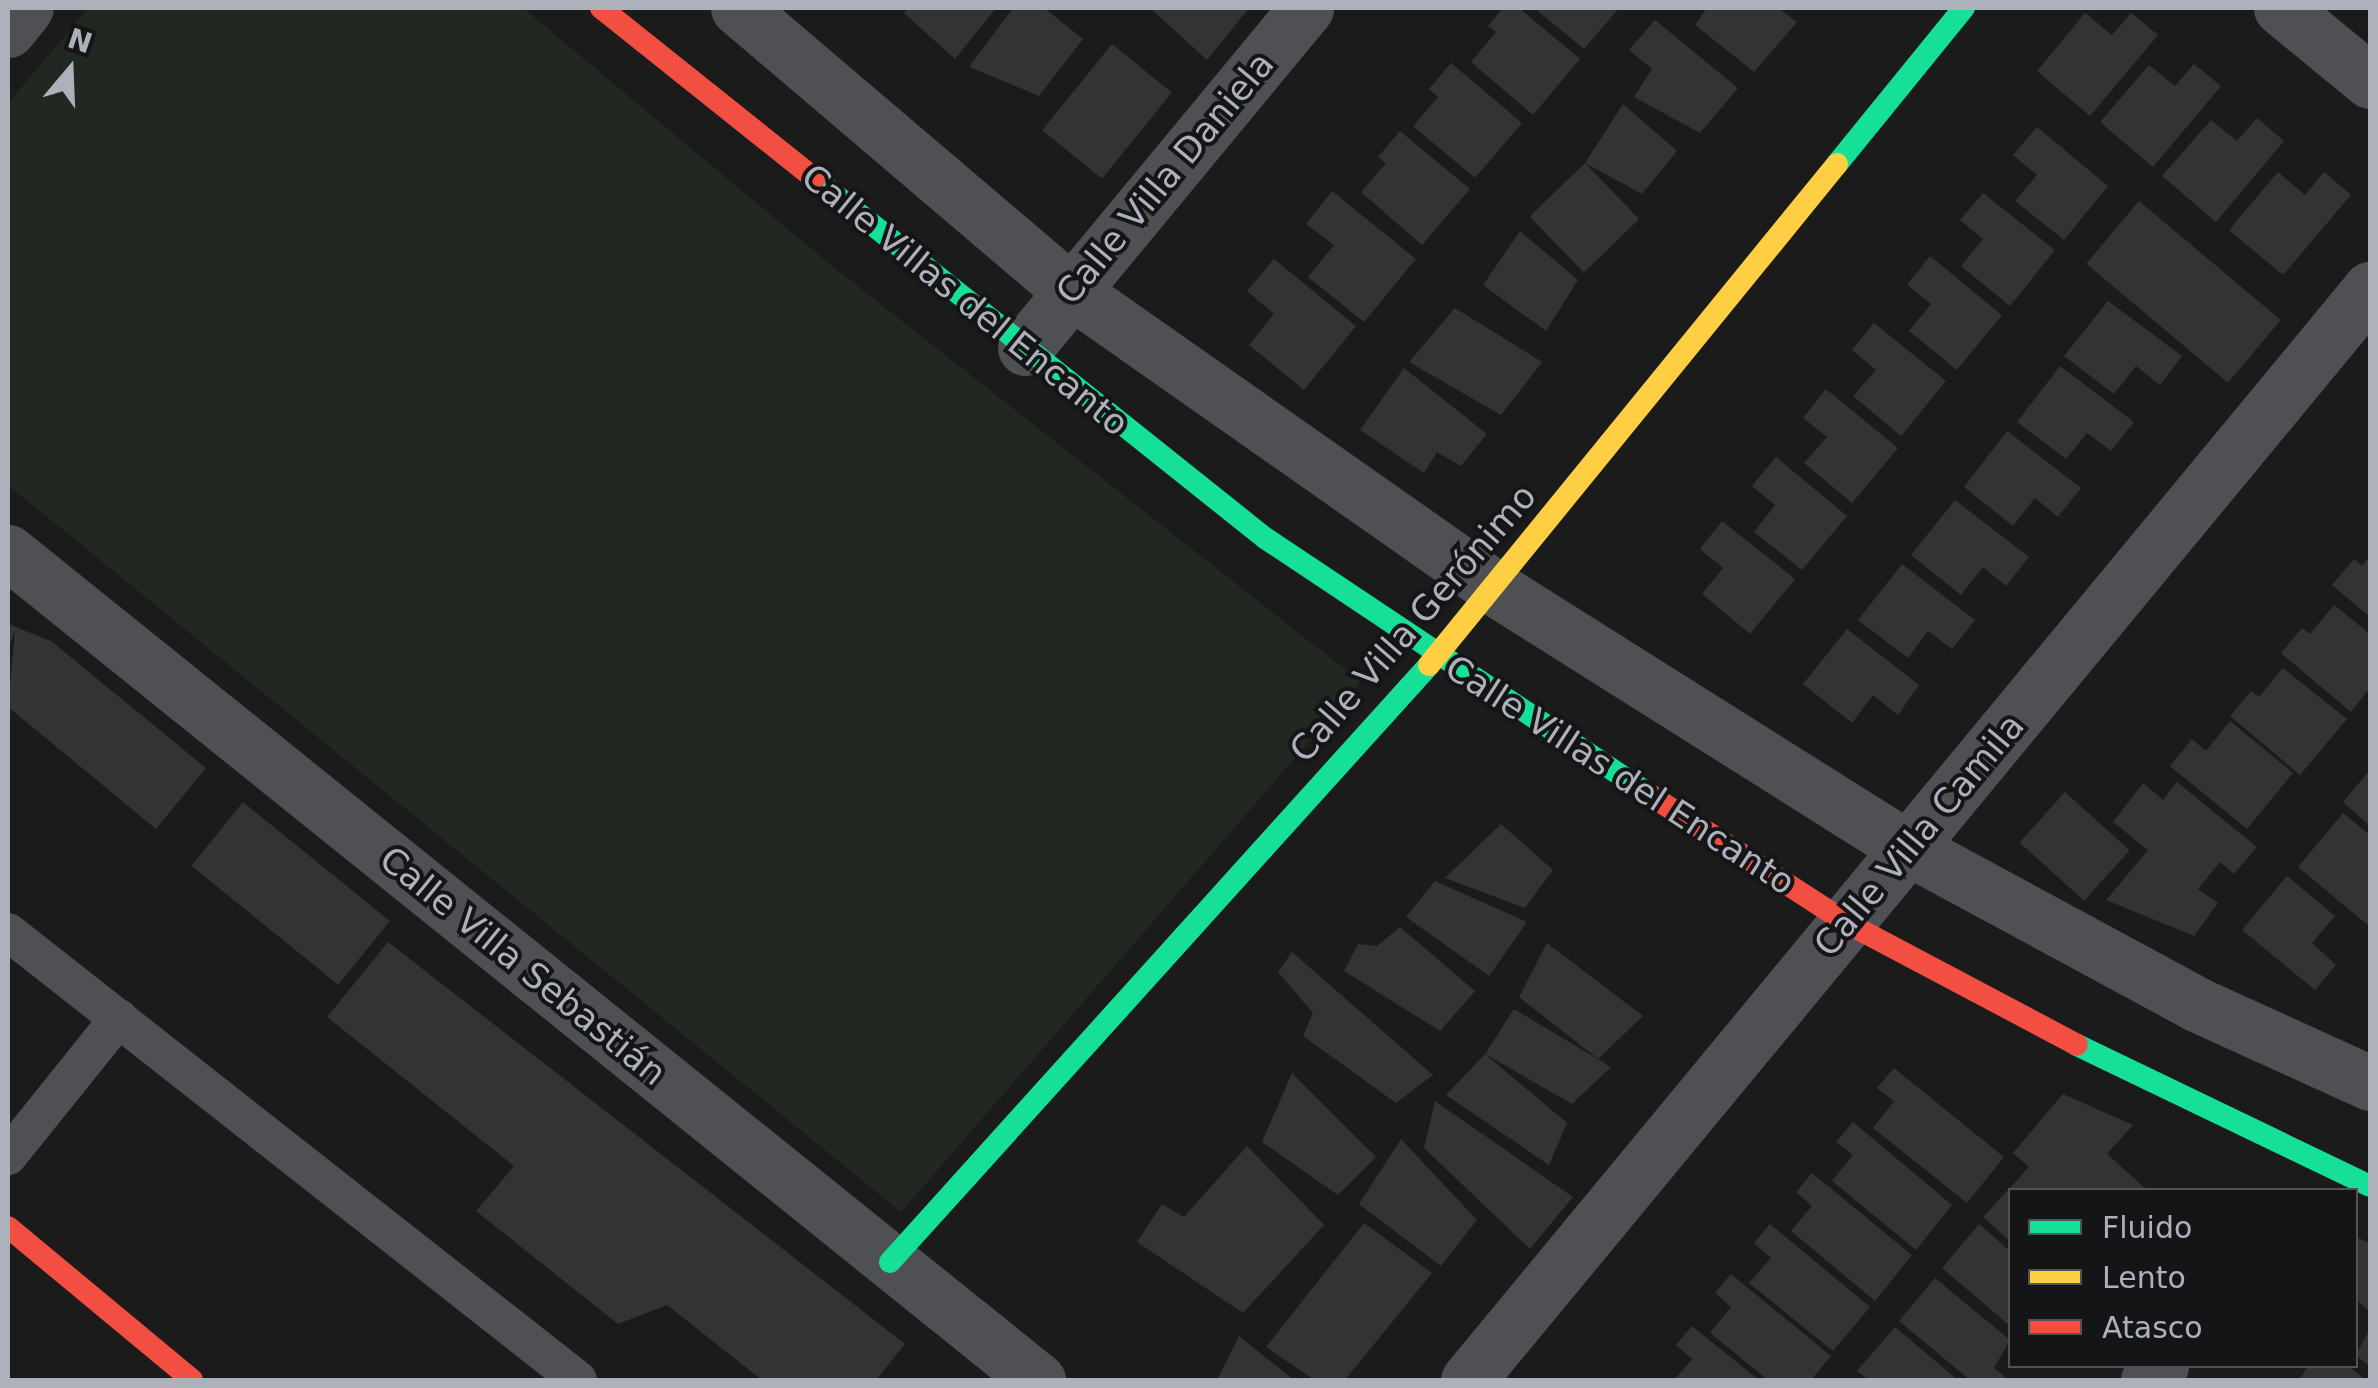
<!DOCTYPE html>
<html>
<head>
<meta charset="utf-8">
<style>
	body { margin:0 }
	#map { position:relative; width:2378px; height:1388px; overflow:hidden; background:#1b1b1b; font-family:"DejaVu Sans",sans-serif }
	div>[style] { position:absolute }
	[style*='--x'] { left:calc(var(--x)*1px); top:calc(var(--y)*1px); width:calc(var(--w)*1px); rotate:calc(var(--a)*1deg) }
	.green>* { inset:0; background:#212822 }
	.building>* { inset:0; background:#333; transform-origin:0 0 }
	.lane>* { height:38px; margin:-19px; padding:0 19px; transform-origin:19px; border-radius:19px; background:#4f5054 }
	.street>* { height:55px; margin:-27.5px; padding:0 27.5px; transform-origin:27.5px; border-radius:27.5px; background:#4f5054 }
	.fast>* { height:22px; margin:-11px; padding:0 11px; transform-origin:11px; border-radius:11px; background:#16e098 }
	.slow>* { height:22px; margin:-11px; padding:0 11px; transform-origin:11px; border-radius:11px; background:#ffcf43 }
	.jam>* { height:22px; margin:-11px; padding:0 11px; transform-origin:11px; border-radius:11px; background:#f24e42 }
	span { translate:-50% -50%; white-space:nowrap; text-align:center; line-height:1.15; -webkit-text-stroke:8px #151517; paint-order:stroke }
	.street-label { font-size:35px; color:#adb1bb }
	.frame { position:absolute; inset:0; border:10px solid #adb1bb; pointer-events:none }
	.legend { position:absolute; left:2008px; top:1188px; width:350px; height:180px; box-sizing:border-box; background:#151517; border:2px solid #525359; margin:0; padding:12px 18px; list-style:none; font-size:30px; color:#adb1bb }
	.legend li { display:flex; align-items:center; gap:20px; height:50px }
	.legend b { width:50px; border:2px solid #525359 }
	.north { position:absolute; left:20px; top:20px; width:100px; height:100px; -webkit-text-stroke:8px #151517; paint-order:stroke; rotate:19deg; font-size:28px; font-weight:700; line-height:40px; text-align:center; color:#adb1bb }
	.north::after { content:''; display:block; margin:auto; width:35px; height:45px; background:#adb1bb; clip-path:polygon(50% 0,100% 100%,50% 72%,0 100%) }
</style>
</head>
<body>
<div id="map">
	<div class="green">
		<i style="clip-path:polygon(89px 8px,523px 8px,832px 266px,1361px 682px,901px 1212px,8px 485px,8px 103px)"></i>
	</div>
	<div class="building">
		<i style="clip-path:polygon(909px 8px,996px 8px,955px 59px,904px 13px)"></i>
		<i style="clip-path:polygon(1013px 8px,1044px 8px,1083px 39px,1039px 96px,969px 67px)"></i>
		<i style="clip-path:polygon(1150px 8px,1249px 8px,1207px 60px)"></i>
		<i style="clip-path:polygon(1503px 8px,1519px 8px,1580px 59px,1533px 115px,1471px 62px,1496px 32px,1488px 26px)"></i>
		<i style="clip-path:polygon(1534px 8px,1619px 8px,1584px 49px)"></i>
		<i style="clip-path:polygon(1707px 8px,1778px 8px,1797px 22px,1754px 72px,1695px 25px)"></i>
		<i style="clip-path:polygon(2085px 13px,2112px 35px,2131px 13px,2158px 35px,2090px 116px,2037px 71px)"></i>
		<i style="clip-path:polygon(1655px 20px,1738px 88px,1700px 133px,1634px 97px,1652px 69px,1629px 50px)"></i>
		<i style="left:1112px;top:44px;width:77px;height:111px;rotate:39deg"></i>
		<i style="clip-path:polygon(1451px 63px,1522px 123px,1475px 178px,1413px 126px,1438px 97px,1429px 89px)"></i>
		<i style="clip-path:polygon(2194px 64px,2221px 86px,2153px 167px,2100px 122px,2149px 65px,2175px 86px)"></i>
		<i style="clip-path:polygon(1623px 104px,1677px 151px,1642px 194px,1585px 163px)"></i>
		<i style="clip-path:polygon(2257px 118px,2284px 141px,2216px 222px,2162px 176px,2211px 120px,2237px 141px)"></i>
		<i style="clip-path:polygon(2037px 127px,2108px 186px,2064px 240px,2015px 201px,2037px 175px,2013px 155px)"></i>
		<i style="clip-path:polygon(1400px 131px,1470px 189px,1422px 245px,1361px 192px,1386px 163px,1378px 157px)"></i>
		<i style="left:1585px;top:163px;width:78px;height:77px;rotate:46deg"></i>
		<i style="clip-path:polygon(2278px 172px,2305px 195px,2324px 172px,2351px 195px,2283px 275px,2229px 230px)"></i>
		<i style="clip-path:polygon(1332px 191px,1416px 259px,1364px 322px,1308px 277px,1334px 245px,1306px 224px)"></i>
		<i style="clip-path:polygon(1983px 193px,2055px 250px,2010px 306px,1961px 266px,1983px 239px,1960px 220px)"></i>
		<i style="left:2139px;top:201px;width:185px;height:82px;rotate:40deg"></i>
		<i style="clip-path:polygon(1520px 231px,1578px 280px,1546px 331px,1483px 285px)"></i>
		<i style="clip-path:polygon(1930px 256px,2002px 315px,1957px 370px,1909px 331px,1931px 304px,1907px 285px)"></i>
		<i style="clip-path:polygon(1274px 259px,1356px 326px,1304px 390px,1249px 345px,1274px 314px,1247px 291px)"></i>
		<i style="clip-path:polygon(2108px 301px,2182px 356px,2160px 385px,2136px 366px,2114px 394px,2064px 356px)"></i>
		<i style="clip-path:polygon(1455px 308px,1542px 362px,1501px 415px,1409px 362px)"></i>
		<i style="clip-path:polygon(1874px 323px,1946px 381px,1901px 436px,1853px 396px,1876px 370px,1852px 350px)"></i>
		<i style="clip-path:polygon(2060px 366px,2134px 422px,2111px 451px,2087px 433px,2066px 459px,2017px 422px)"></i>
		<i style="clip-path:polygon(1404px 368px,1487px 434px,1461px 466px,1437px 452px,1424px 473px,1360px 430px)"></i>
		<i style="clip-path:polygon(1826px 389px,1898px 448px,1852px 503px,1804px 463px,1827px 437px,1803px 418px)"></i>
		<i style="clip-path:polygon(2007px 431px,2081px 488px,2058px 517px,2035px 498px,2013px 526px,1964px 487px)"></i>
		<i style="clip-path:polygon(1776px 457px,1847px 516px,1802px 570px,1754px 532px,1775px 505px,1752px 486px)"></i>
		<i style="clip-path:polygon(1955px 500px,2029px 557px,2006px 586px,1983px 567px,1961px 595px,1911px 555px)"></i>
		<i style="clip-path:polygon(1722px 521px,1795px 579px,1750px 634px,1702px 594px,1723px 568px,1700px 549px)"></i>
		<i style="clip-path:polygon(2370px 556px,2370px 617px,2332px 585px,2354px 559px,2362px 566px)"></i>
		<i style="clip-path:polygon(1902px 564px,1975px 620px,1952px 649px,1928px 631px,1908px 658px,1858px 620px)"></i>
		<i style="clip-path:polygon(2334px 605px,2370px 634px,2370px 688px,2351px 712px,2281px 653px,2302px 628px,2310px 634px)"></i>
		<i style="clip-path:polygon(8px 624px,51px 641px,206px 768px,156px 829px,8px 707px,15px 630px,8px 650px)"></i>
		<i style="clip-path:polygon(1847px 629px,1919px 685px,1898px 715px,1873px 695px,1852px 723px,1803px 684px)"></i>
		<i style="clip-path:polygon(2283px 668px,2347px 719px,2300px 775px,2230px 716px,2251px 691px,2259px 697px)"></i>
		<i style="clip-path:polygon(2230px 721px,2293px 773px,2247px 829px,2170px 766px,2192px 739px,2206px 751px)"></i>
		<i style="clip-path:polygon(2370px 770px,2370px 826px,2343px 802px)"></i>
		<i style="clip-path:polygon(2177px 782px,2257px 847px,2234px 874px,2220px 862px,2198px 889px,2218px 903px,2194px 936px,2106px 900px,2148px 850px,2113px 822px,2143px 783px,2163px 800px)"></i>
		<i style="left:2065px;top:792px;width:87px;height:68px;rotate:42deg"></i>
		<i style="left:243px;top:802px;width:189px;height:82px;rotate:39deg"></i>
		<i style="clip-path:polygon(2343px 813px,2370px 835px,2370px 927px,2298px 867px)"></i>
		<i style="clip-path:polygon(1501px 824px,1553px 870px,1525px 908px,1445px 878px)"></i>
		<i style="clip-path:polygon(2287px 876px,2335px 916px,2312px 943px,2336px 965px,2315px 990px,2242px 930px)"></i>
		<i style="clip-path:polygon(1435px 881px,1527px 922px,1489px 976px,1406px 917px)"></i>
		<i style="clip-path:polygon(1400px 927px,1475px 991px,1440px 1031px,1344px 971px,1358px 944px,1377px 946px)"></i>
		<i style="clip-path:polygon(388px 942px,905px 1344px,876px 1380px,762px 1380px,667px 1305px,618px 1324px,476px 1211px,514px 1166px,327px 1017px)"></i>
		<i style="clip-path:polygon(1547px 943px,1643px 1016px,1598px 1059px,1519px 997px)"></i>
		<i style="clip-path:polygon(1292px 952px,1433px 1075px,1396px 1103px,1303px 1036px,1313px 1013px,1278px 972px)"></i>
		<i style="clip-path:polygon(1514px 1009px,1611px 1067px,1572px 1104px,1485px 1054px,1567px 1123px,1549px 1165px,1446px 1095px,1485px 1054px)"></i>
		<i style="clip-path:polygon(1894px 1068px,2004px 1157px,1967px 1203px,1873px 1128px,1894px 1101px,1877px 1088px)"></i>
		<i style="clip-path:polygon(1292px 1073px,1376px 1157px,1338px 1195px,1262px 1142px)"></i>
		<i style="clip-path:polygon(2063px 1094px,2133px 1125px,2107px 1154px,2147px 1190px,2010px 1190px,2010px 1241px,1983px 1217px,2029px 1167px,2013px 1153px)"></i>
		<i style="clip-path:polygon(1435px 1101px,1573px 1197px,1530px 1249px,1424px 1148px)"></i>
		<i style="clip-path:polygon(1853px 1122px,1952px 1205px,1916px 1250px,1832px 1181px,1853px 1155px,1836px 1142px)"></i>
		<i style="clip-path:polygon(1401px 1139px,1477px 1220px,1441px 1266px,1359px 1204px)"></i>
		<i style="clip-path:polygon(1247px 1146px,1324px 1225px,1243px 1313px,1137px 1242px,1162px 1204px,1184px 1217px)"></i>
		<i style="clip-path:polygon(1812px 1173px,1912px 1255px,1875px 1301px,1791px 1231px,1812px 1206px,1796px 1192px)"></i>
		<i style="clip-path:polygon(1364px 1223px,1432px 1273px,1345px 1380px,1314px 1380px,1266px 1347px)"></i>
		<i style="clip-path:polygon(1770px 1224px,1870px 1307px,1833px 1351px,1749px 1283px,1771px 1258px,1754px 1243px)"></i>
		<i style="clip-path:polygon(1979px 1224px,2010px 1251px,2010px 1326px,1942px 1268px)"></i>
		<i style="clip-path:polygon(2356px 1237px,2370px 1243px,2370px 1312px,2356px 1299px)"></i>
		<i style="clip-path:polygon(1731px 1274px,1831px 1356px,1811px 1380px,1768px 1380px,1710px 1333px,1731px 1307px,1715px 1293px)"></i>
		<i style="clip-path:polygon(1935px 1278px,2010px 1340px,1994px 1368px,2009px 1380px,1970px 1380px,1899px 1321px)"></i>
		<i style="clip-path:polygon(1692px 1326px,1759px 1380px,1674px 1380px,1692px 1359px,1676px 1345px)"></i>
		<i style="clip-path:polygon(1895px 1327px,1958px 1380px,1869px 1380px,1857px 1371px)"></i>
		<i style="clip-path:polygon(2370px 1328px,2370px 1367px,2356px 1355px)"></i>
		<i style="clip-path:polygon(1239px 1336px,1294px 1380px,1217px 1380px)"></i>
		<i style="clip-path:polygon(2308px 1366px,2348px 1366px,2366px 1380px,2299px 1380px)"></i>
	</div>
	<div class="lane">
		<i style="--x:8;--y:932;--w:725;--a:38.17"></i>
		<i style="--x:8;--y:1156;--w:177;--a:-51.2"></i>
	</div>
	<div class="street">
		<i style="--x:738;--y:8;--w:437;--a:40.4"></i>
		<i style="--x:1071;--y:291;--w:515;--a:35.05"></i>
		<i style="--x:1493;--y:587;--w:490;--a:32.2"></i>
		<i style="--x:1908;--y:848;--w:328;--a:28.4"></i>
		<i style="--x:2196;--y:1004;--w:191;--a:24.4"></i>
		<i style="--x:2281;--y:8;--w:115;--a:39.4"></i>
		<i style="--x:8;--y:30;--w:28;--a:-51"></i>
		<i style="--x:1025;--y:348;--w:441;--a:-50.4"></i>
		<i style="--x:8;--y:552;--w:1322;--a:38.8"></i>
		<i style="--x:1468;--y:1380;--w:1416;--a:-50.42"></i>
		<i style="--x:2148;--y:1380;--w:19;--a:-47"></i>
	</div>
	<div class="fast">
		<i style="--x:1837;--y:164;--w:201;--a:-50.9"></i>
		<i style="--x:814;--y:178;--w:577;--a:38.6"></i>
		<i style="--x:1265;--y:538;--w:463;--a:33.7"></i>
		<i style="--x:2077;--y:1045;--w:325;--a:25.7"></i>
		<i style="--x:890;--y:1262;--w:804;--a:-47.92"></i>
	</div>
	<div class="slow">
		<i style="--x:1429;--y:665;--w:646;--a:-50.84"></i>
	</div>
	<div class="jam">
		<i style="--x:601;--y:8;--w:273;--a:38.6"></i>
		<i style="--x:1650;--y:795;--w:235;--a:33"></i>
		<i style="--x:1847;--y:923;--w:260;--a:27.9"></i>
		<i style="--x:8;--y:1227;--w:239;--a:39.7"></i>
	</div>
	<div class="street-label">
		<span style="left:1165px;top:178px;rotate:-50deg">Calle Villa Daniela</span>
		<span style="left:965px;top:300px;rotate:39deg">Calle Villas del Encanto</span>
		<span style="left:1413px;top:623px;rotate:-49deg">Calle Villa Gerónimo</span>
		<span style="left:1620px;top:775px;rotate:33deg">Calle Villas del Encanto</span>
		<span style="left:1919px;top:835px;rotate:-50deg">Calle Villa Camila</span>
		<span style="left:523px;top:966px;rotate:39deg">Calle Villa Sebastián</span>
	</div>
	<div class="frame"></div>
	<ul class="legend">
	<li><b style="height:12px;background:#16e098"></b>Fluido</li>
	<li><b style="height:12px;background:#ffcf43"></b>Lento</li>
	<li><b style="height:12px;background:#f24e42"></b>Atasco</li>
	</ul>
	<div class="north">N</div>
</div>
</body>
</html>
